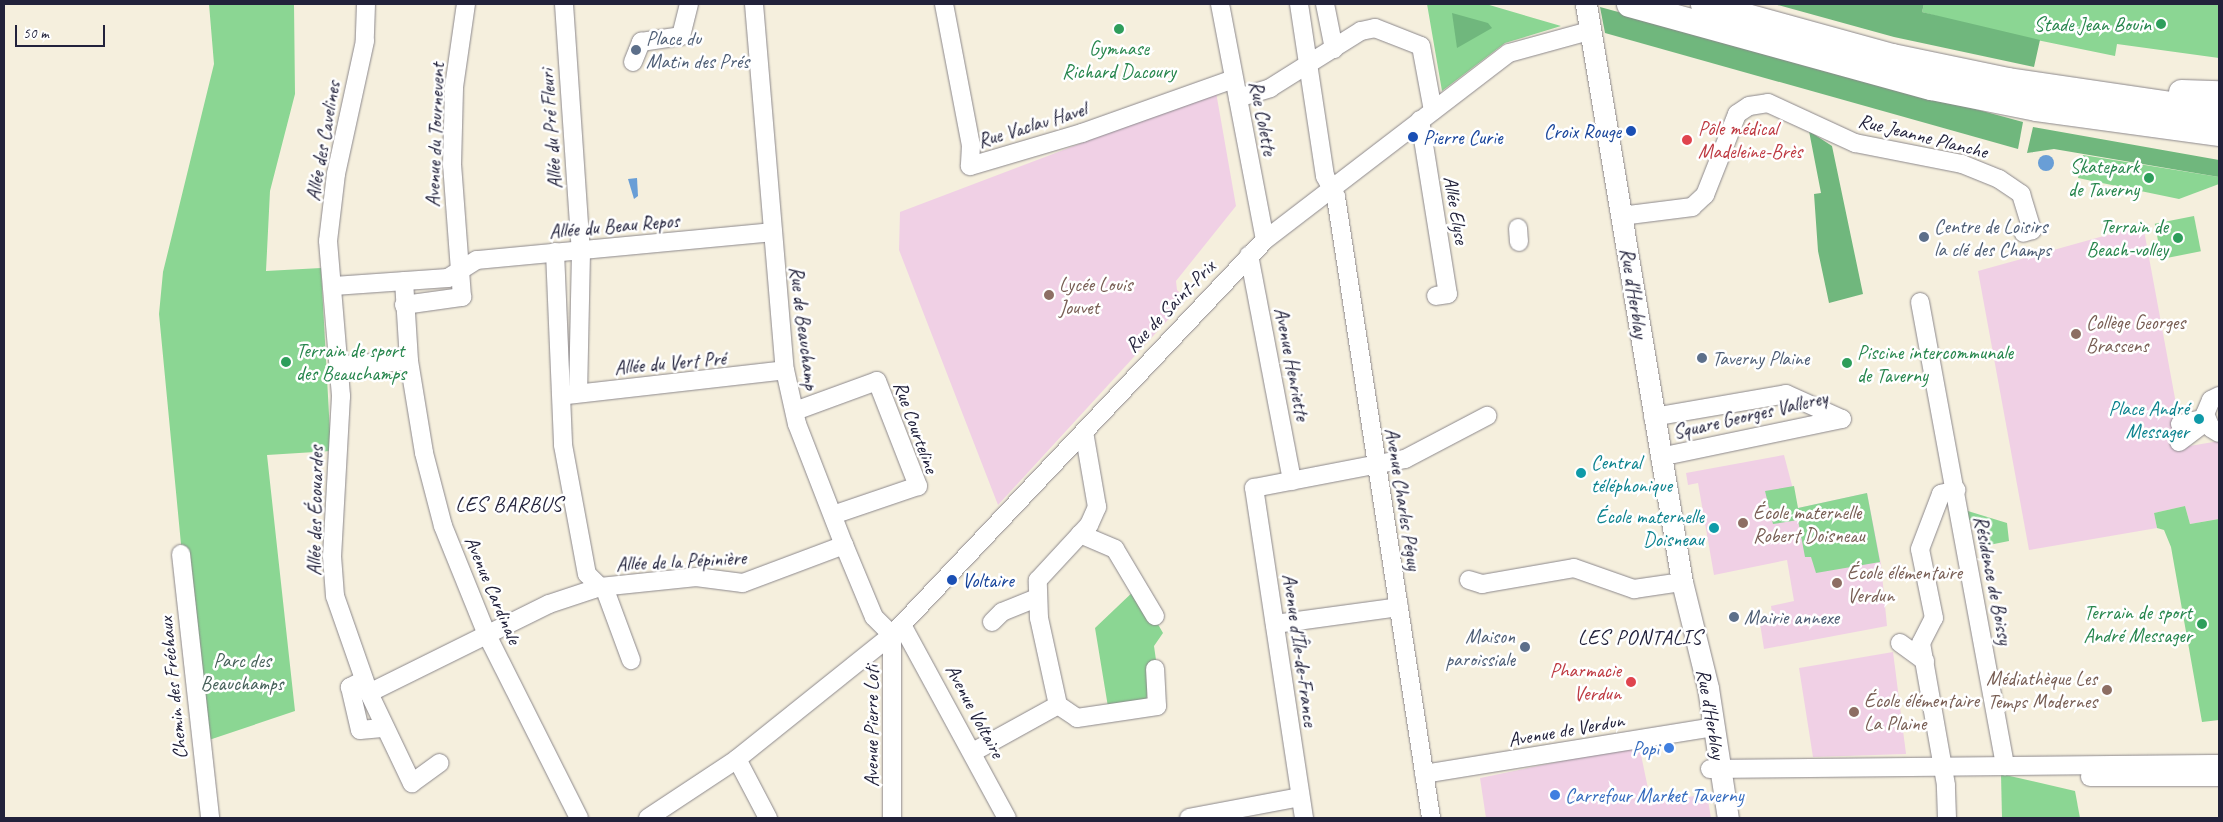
<!DOCTYPE html>
<html>
<head>
<meta charset="utf-8">
<style>
	body { margin:0 }
	#map { position:relative; width:2223px; height:822px; overflow:hidden; background:#f5efdd; font-family:Caveat,sans-serif }
	div>[style] { position:absolute }
	[style*='--x'] { left:calc(var(--x)*1px); top:calc(var(--y)*1px); width:calc(var(--w)*1px); rotate:calc(var(--a)*1deg) }
	.built>* { inset:0; background:#f0d0e5 }
	.green>* { inset:0; background:#8bd693; transform-origin:0 0 }
	.forest>* { inset:0; background:#70b77d }
	.water>* { inset:0; background:#699ed6 }
	.round { border-radius:50% }
	.roads { filter:drop-shadow(0 0 1px #8c888c) drop-shadow(0 0 1px #8c888c) }
	.minor>* { height:18px; margin:-9px; padding:0 9px; transform-origin:9px; border-radius:9px; background:#fff }
	.major>* { height:21px; margin:-10.5px; padding:0 10.5px; transform-origin:10.5px; border-radius:10.5px; background:#fff }
	.highway>* { height:25px; margin:-12.5px; padding:0 12.5px; transform-origin:12.5px; border-radius:12.5px; background:#fff }
	.dots>* { width:14px; height:14px; translate:-50% -50%; box-sizing:border-box; border:2px solid #fff; border-radius:50% }
	span { translate:-50% -50%; white-space:nowrap; text-align:center; line-height:1.15; -webkit-text-stroke:5px #fff; paint-order:stroke }
	.leisure-label { font-size:20px; color:#27864d }
	.right { translate:-100% -50%; text-align:right }
	.left { translate:0 -50%; text-align:left }
	.service-label { font-size:20px; color:#4e5e75 }
	.street-label { font-size:20px; color:#22223b }
	.health-label { font-size:20px; color:#be3a42 }
	.transit-label { font-size:20px; color:#164399 }
	.education-label { font-size:20px; color:#785e54 }
	.culture-label { font-size:20px; color:#0d838f }
	.park-label { font-size:20px; color:#47615a }
	.shop-label { font-size:20px; color:#366cbe }
	.neighbourhood-label { font-size:21px; color:#22223b; letter-spacing:1px }
	.frame { position:absolute; inset:0; border:5px solid #22223b; pointer-events:none }
	.scale { position:absolute; left:15px; top:25px; width:90px; height:22px; box-sizing:border-box; border:2px solid #22223b; border-top:0; padding-left:6px; font-size:15px; line-height:18px; white-space:nowrap; color:#22223b; -webkit-text-stroke:4px #fff; paint-order:stroke }
</style>
</head>
<body>
<div id="map">
	<div class="built">
		<i style="clip-path:polygon(1216px 92px,1236px 206px,1176px 281px,1177px 290px,1187px 299px,998px 505px,899px 250px,900px 212px)"></i>
		<i style="clip-path:polygon(2143px 225px,2184px 447px,2219px 441px,2219px 519px,2190px 524px,2185px 506px,2154px 513px,2157px 528px,2029px 550px,1978px 271px)"></i>
		<i style="clip-path:polygon(1784px 455px,1798px 508px,1867px 493px,1881px 564px,1887px 626px,1764px 649px,1759px 617px,1772px 614px,1771px 606px,1794px 601px,1787px 560px,1714px 575px,1698px 483px,1688px 485px,1686px 473px)"></i>
		<i style="clip-path:polygon(1893px 652px,1906px 754px,1813px 757px,1799px 668px)"></i>
		<i style="clip-path:polygon(1639px 745px,1651px 803px,1707px 794px,1711px 818px,1486px 818px,1480px 778px)"></i>
	</div>
	<div class="green">
		<i style="clip-path:polygon(209px 4px,294px 4px,295px 94px,270px 191px,266px 271px,321px 268px,331px 451px,267px 455px,295px 711px,200px 743px,159px 314px,163px 272px,214px 64px)"></i>
		<i style="clip-path:polygon(1427px 4px,1486px 4px,1561px 26px,1505px 43px,1442px 91px)"></i>
		<i style="clip-path:polygon(1924px 4px,2219px 4px,2219px 58px,2117px 44px,2115px 56px,1979px 28px,1922px 12px)"></i>
		<i style="clip-path:polygon(2083px 155px,2219px 177px,2219px 184px,2179px 199px,2078px 178px)"></i>
		<i style="left:2194px;top:216px;width:36px;height:40px;rotate:79deg"></i>
		<i style="clip-path:polygon(1794px 486px,1798px 508px,1867px 493px,1880px 562px,1816px 573px,1811px 557px,1805px 557px,1798px 520px,1773px 524px,1765px 491px)"></i>
		<i style="clip-path:polygon(2185px 506px,2190px 524px,2219px 519px,2219px 720px,2202px 722px,2171px 547px,2164px 530px,2157px 528px,2154px 513px)"></i>
		<i style="clip-path:polygon(1958px 508px,2007px 523px,2009px 541px,1984px 546px,1974px 522px,1960px 516px)"></i>
		<i style="clip-path:polygon(1137px 588px,1163px 633px,1154px 646px,1157px 667px,1145px 702px,1109px 713px,1095px 628px)"></i>
		<i style="clip-path:polygon(2001px 774px,2075px 791px,2080px 818px,2002px 818px)"></i>
	</div>
	<div class="forest">
		<i style="clip-path:polygon(1774px 4px,1924px 4px,1922px 12px,2040px 40px,2034px 67px,1894px 37px)"></i>
		<i style="clip-path:polygon(1600px 7px,2023px 122px,2018px 149px,1605px 33px)"></i>
		<i style="clip-path:polygon(1452px 13px,1488px 23px,1492px 28px,1457px 48px)"></i>
		<i style="clip-path:polygon(2033px 127px,2219px 160px,2219px 177px,2054px 149px,2027px 153px)"></i>
		<i style="clip-path:polygon(1809px 131px,1832px 146px,1863px 294px,1829px 303px,1818px 251px,1814px 194px,1821px 193px)"></i>
	</div>
	<div class="water">
		<i class="round" style="left:2038px;top:155px;width:16px;height:16px"></i>
		<i style="clip-path:polygon(637px 178px,638px 196px,634px 199px,628px 179px)"></i>
	</div>
	<div class="roads">
		<div class="minor">
			<i style="--x:366;--y:4;--w:37;--a:92"></i>
			<i style="--x:365;--y:41;--w:136;--a:102.3"></i>
			<i style="--x:336;--y:174;--w:67;--a:96.8"></i>
			<i style="--x:328;--y:241;--w:156;--a:85.2"></i>
			<i style="--x:341;--y:396;--w:160;--a:93.2"></i>
			<i style="--x:332;--y:556;--w:40;--a:85.7"></i>
			<i style="--x:335;--y:596;--w:103;--a:70.7"></i>
			<i style="--x:369;--y:693;--w:100;--a:64.5"></i>
			<i style="--x:412;--y:783;--w:34;--a:-36"></i>
			<i style="--x:564;--y:4;--w:249;--a:86.1"></i>
			<i style="--x:581;--y:252;--w:141;--a:91.2"></i>
			<i style="--x:754;--y:4;--w:367;--a:85.2"></i>
			<i style="--x:785;--y:370;--w:55;--a:77.5"></i>
			<i style="--x:797;--y:424;--w:130;--a:68.8"></i>
			<i style="--x:844;--y:545;--w:78;--a:67.4"></i>
			<i style="--x:874;--y:617;--w:25;--a:45"></i>
			<i style="--x:892;--y:635;--w:183;--a:90"></i>
			<i style="--x:944;--y:4;--w:144;--a:79.2"></i>
			<i style="--x:971;--y:145;--w:21;--a:93"></i>
			<i style="--x:970;--y:166;--w:117;--a:-16.4"></i>
			<i style="--x:1082;--y:133;--w:161;--a:-19.6"></i>
			<i style="--x:1220;--y:4;--w:240;--a:79.2"></i>
			<i style="--x:1299;--y:4;--w:174;--a:81.4"></i>
			<i style="--x:1325;--y:176;--w:24;--a:62"></i>
			<i style="--x:1336;--y:197;--w:628;--a:81.3"></i>
			<i style="--x:1325;--y:4;--w:46;--a:78.7"></i>
			<i style="--x:633;--y:62;--w:22;--a:-68"></i>
			<i style="--x:641;--y:42;--w:40;--a:-8.5"></i>
			<i style="--x:681;--y:36;--w:33;--a:-76"></i>
			<i style="--x:1238;--y:98;--w:34;--a:-17"></i>
			<i style="--x:1270;--y:88;--w:107;--a:-32.1"></i>
			<i style="--x:1361;--y:31;--w:14;--a:-12"></i>
			<i style="--x:1375;--y:28;--w:49;--a:21.4"></i>
			<i style="--x:1421;--y:46;--w:66;--a:79.5"></i>
			<i style="--x:1420;--y:120;--w:176;--a:80.9"></i>
			<i style="--x:1448;--y:294;--w:12;--a:171"></i>
			<i style="--x:1621;--y:216;--w:72;--a:-7.2"></i>
			<i style="--x:1692;--y:207;--w:18;--a:-43"></i>
			<i style="--x:1705;--y:195;--w:87;--a:-68.4"></i>
			<i style="--x:1737;--y:114;--w:14;--a:-34"></i>
			<i style="--x:1749;--y:106;--w:19;--a:-9"></i>
			<i style="--x:1768;--y:103;--w:96;--a:24.7"></i>
			<i style="--x:1855;--y:143;--w:109;--a:11.1"></i>
			<i style="--x:1962;--y:164;--w:40;--a:22"></i>
			<i style="--x:1999;--y:179;--w:27;--a:34"></i>
			<i style="--x:2021;--y:194;--w:38;--a:73"></i>
			<i style="--x:2032;--y:230;--w:9;--a:162"></i>
			<i style="--x:1518;--y:228;--w:14;--a:86"></i>
			<i style="--x:555;--y:252;--w:193;--a:87.6"></i>
			<i style="--x:563;--y:445;--w:131;--a:79.5"></i>
			<i style="--x:587;--y:574;--w:18;--a:45"></i>
			<i style="--x:1249;--y:255;--w:230;--a:79.2"></i>
			<i style="--x:404;--y:281;--w:80;--a:86.4"></i>
			<i style="--x:409;--y:361;--w:93;--a:80.7"></i>
			<i style="--x:424;--y:453;--w:75;--a:75.4"></i>
			<i style="--x:443;--y:526;--w:118;--a:68"></i>
			<i style="--x:487;--y:635;--w:205;--a:63.3"></i>
			<i style="--x:334;--y:286;--w:114;--a:-4"></i>
			<i style="--x:448;--y:278;--w:34;--a:-32"></i>
			<i style="--x:477;--y:260;--w:297;--a:-5.4"></i>
			<i style="--x:1920;--y:302;--w:472;--a:79.6"></i>
			<i style="--x:404;--y:305;--w:59;--a:-7.9"></i>
			<i style="--x:462;--y:297;--w:132;--a:-94.3"></i>
			<i style="--x:452;--y:165;--w:78;--a:-88.5"></i>
			<i style="--x:454;--y:87;--w:84;--a:-81.8"></i>
			<i style="--x:339;--y:365;--w:70;--a:-3.3"></i>
			<i style="--x:567;--y:395;--w:219;--a:-6.5"></i>
			<i style="--x:2219;--y:396;--w:9;--a:153"></i>
			<i style="--x:2211;--y:400;--w:15;--a:113"></i>
			<i style="--x:2205;--y:414;--w:15;--a:67"></i>
			<i style="--x:2211;--y:428;--w:9;--a:32"></i>
			<i style="--x:795;--y:411;--w:87;--a:-20.1"></i>
			<i style="--x:877;--y:381;--w:113;--a:68.7"></i>
			<i style="--x:918;--y:486;--w:90;--a:161.2"></i>
			<i style="--x:1653;--y:417;--w:135;--a:-9.8"></i>
			<i style="--x:1786;--y:394;--w:61;--a:24.1"></i>
			<i style="--x:1842;--y:419;--w:186;--a:168.2"></i>
			<i style="--x:2180;--y:424;--w:26;--a:-13"></i>
			<i style="--x:2179;--y:442;--w:34;--a:-37"></i>
			<i style="--x:1080;--y:534;--w:38;--a:23"></i>
			<i style="--x:1115;--y:549;--w:78;--a:59.2"></i>
			<i style="--x:181;--y:554;--w:266;--a:83.7"></i>
			<i style="--x:1469;--y:580;--w:14;--a:17"></i>
			<i style="--x:1482;--y:584;--w:93;--a:-9.9"></i>
			<i style="--x:1574;--y:568;--w:64;--a:19.3"></i>
			<i style="--x:1634;--y:589;--w:49;--a:-8.3"></i>
			<i style="--x:604;--y:587;--w:78;--a:69.7"></i>
			<i style="--x:992;--y:622;--w:14;--a:-45"></i>
			<i style="--x:1002;--y:612;--w:38;--a:-22"></i>
			<i style="--x:1275;--y:624;--w:125;--a:-7.8"></i>
			<i style="--x:902;--y:625;--w:220;--a:61.5"></i>
			<i style="--x:1900;--y:643;--w:31;--a:36"></i>
			<i style="--x:364;--y:680;--w:16;--a:153"></i>
			<i style="--x:350;--y:687;--w:44;--a:76.9"></i>
			<i style="--x:360;--y:730;--w:25;--a:-5"></i>
			<i style="--x:369;--y:693;--w:201;--a:-26.3"></i>
			<i style="--x:549;--y:604;--w:54;--a:-18.4"></i>
			<i style="--x:600;--y:587;--w:97;--a:-5.9"></i>
			<i style="--x:696;--y:577;--w:47;--a:7.3"></i>
			<i style="--x:743;--y:583;--w:108;--a:-20.6"></i>
			<i style="--x:1058;--y:705;--w:23;--a:34"></i>
			<i style="--x:1077;--y:718;--w:81;--a:-8.5"></i>
			<i style="--x:1157;--y:706;--w:37;--a:-93"></i>
			<i style="--x:973;--y:752;--w:97;--a:-28.9"></i>
			<i style="--x:1058;--y:705;--w:89;--a:-102.3"></i>
			<i style="--x:1039;--y:618;--w:38;--a:-92"></i>
			<i style="--x:1038;--y:580;--w:75;--a:-47.2"></i>
			<i style="--x:1089;--y:525;--w:20;--a:-66"></i>
			<i style="--x:1097;--y:507;--w:76;--a:-99.8"></i>
			<i style="--x:737;--y:759;--w:67;--a:62.3"></i>
			<i style="--x:1710;--y:769;--w:509;--a:-0.56"></i>
			<i style="--x:1424;--y:774;--w:295;--a:-9.2"></i>
			<i style="--x:2090;--y:777;--w:129;--a:0"></i>
			<i style="--x:648;--y:818;--w:107;--a:-33.5"></i>
			<i style="--x:737;--y:759;--w:198;--a:-38.7"></i>
			<i style="--x:892;--y:635;--w:543;--a:-46.64"></i>
			<i style="--x:1265;--y:240;--w:307;--a:-37.5"></i>
			<i style="--x:1509;--y:53;--w:83;--a:-15.4"></i>
			<i style="--x:1189;--y:818;--w:113;--a:-10.7"></i>
			<i style="--x:1304;--y:818;--w:334;--a:-98.6"></i>
			<i style="--x:1254;--y:488;--w:154;--a:-10.9"></i>
			<i style="--x:1405;--y:459;--w:93;--a:-27.7"></i>
			<i style="--x:1947;--y:818;--w:33;--a:-92"></i>
			<i style="--x:1946;--y:785;--w:144;--a:-100"></i>
			<i style="--x:1921;--y:643;--w:28;--a:-63"></i>
			<i style="--x:1934;--y:618;--w:70;--a:-101.5"></i>
			<i style="--x:1920;--y:549;--w:59;--a:-69.1"></i>
			<i style="--x:1941;--y:494;--w:16;--a:-15"></i>
		</div>
		<div class="major">
			<i style="--x:1586;--y:4;--w:586;--a:80.57"></i>
			<i style="--x:1682;--y:582;--w:109;--a:76.2"></i>
			<i style="--x:1708;--y:688;--w:132;--a:81.3"></i>
		</div>
		<div class="highway">
			<i style="--x:1629;--y:4;--w:313;--a:15.4"></i>
			<i style="--x:1931;--y:87;--w:107;--a:11.3"></i>
			<i style="--x:2036;--y:108;--w:185;--a:7.8"></i>
			<i style="--x:1703;--y:4;--w:196;--a:15.4"></i>
			<i style="--x:1892;--y:56;--w:118;--a:11.7"></i>
			<i style="--x:2008;--y:80;--w:213;--a:8.4"></i>
			<i style="--x:2181;--y:92;--w:38;--a:2"></i>
		</div>
	</div>
	<div class="dots">
		<i style="left:2161px;top:24px;background:#2e9e5b"></i>
		<i style="left:1119px;top:29px;background:#2e9e5b"></i>
		<i style="left:636px;top:50px;background:#5c6f8a"></i>
		<i style="left:1631px;top:131px;background:#1a4fb4"></i>
		<i style="left:1413px;top:137px;background:#1a4fb4"></i>
		<i style="left:1687px;top:140px;background:#e0444e"></i>
		<i style="left:2149px;top:178px;background:#2e9e5b"></i>
		<i style="left:1924px;top:237px;background:#5c6f8a"></i>
		<i style="left:2178px;top:238px;background:#2e9e5b"></i>
		<i style="left:1049px;top:295px;background:#8d6e63"></i>
		<i style="left:2076px;top:334px;background:#8d6e63"></i>
		<i style="left:1702px;top:358px;background:#5c6f8a"></i>
		<i style="left:286px;top:362px;background:#2e9e5b"></i>
		<i style="left:1847px;top:363px;background:#2e9e5b"></i>
		<i style="left:2199px;top:419px;background:#0f9aa8"></i>
		<i style="left:1581px;top:473px;background:#0f9aa8"></i>
		<i style="left:1743px;top:523px;background:#8d6e63"></i>
		<i style="left:1714px;top:528px;background:#0f9aa8"></i>
		<i style="left:952px;top:580px;background:#1a4fb4"></i>
		<i style="left:1837px;top:583px;background:#8d6e63"></i>
		<i style="left:1734px;top:617px;background:#5c6f8a"></i>
		<i style="left:2202px;top:624px;background:#2e9e5b"></i>
		<i style="left:1525px;top:647px;background:#5c6f8a"></i>
		<i style="left:1631px;top:682px;background:#e0444e"></i>
		<i style="left:2107px;top:690px;background:#8d6e63"></i>
		<i style="left:1854px;top:712px;background:#8d6e63"></i>
		<i style="left:1669px;top:748px;background:#3f7fe0"></i>
		<i style="left:1555px;top:795px;background:#3f7fe0"></i>
	</div>
	<div class="leisure-label">
		<span class="right" style="left:2151px;top:24px">Stade Jean Bouin</span>
		<span style="left:1119px;top:60px">Gymnase<br>Richard Dacoury</span>
		<span class="right" style="left:2139px;top:178px">Skatepark<br>de Taverny</span>
		<span class="right" style="left:2168px;top:238px">Terrain de<br>Beach-volley</span>
		<span class="left" style="left:296px;top:362px">Terrain de sport<br>des Beauchamps</span>
		<span class="left" style="left:1857px;top:364px">Piscine intercommunale<br>de Taverny</span>
		<span class="right" style="left:2192px;top:624px">Terrain de sport<br>André Messager</span>
	</div>
	<div class="service-label">
		<span class="left" style="left:646px;top:50px">Place du<br>Matin des Prés</span>
		<span class="left" style="left:1934px;top:238px">Centre de Loisirs<br>la clé des Champs</span>
		<span class="left" style="left:1712px;top:358px">Taverny Plaine</span>
		<span class="left" style="left:1744px;top:617px">Mairie annexe</span>
		<span class="right" style="left:1515px;top:648px">Maison<br>paroissiale</span>
	</div>
	<div class="street-label">
		<span style="left:1263px;top:118px;rotate:79deg">Rue Colette</span>
		<span style="left:1032px;top:125px;rotate:-17deg">Rue Vaclav Havel</span>
		<span style="left:551px;top:129px;rotate:-94deg">Allée du Pré Fleuri</span>
		<span style="left:435px;top:135px;rotate:-88deg">Avenue du Tournevent</span>
		<span style="left:1923px;top:136px;rotate:14deg">Rue Jeanne Planche</span>
		<span style="left:323px;top:141px;rotate:-80deg">Allée des Cavelines</span>
		<span style="left:1456px;top:210px;rotate:80deg">Allée Elyse</span>
		<span style="left:614px;top:226px;rotate:-5deg">Allée du Beau Repos</span>
		<span style="left:1634px;top:293px;rotate:81deg">Rue d'Herblay</span>
		<span style="left:1170px;top:306px;rotate:-46deg">Rue de Saint-Prix</span>
		<span style="left:804px;top:328px;rotate:83deg">Rue de Beauchamp</span>
		<span style="left:670px;top:363px;rotate:-5deg">Allée du Vert Pré</span>
		<span style="left:1292px;top:364px;rotate:79deg">Avenue Henriette</span>
		<span style="left:1750px;top:415px;rotate:-13deg">Square Georges Vallerey</span>
		<span style="left:916px;top:427px;rotate:70deg">Rue Courteline</span>
		<span style="left:1403px;top:499px;rotate:81deg">Avenue Charles Péguy</span>
		<span style="left:315px;top:511px;rotate:-89deg">Allée des Écouardes</span>
		<span style="left:681px;top:561px;rotate:-3deg">Allée de la Pépinière</span>
		<span style="left:1993px;top:580px;rotate:79deg">Résidence de Boissy</span>
		<span style="left:493px;top:590px;rotate:67deg">Avenue Cardinale</span>
		<span style="left:1300px;top:650px;rotate:82deg">Avenue d'Île-de-France</span>
		<span style="left:173px;top:688px;rotate:-96deg">Chemin des Fréchaux</span>
		<span style="left:975px;top:711px;rotate:62deg">Avenue Voltaire</span>
		<span style="left:1711px;top:714px;rotate:80deg">Rue d'Herblay</span>
		<span style="left:871px;top:726px;rotate:-90deg">Avenue Pierre Loti</span>
		<span style="left:1566px;top:730px;rotate:-10deg">Avenue de Verdun</span>
	</div>
	<div class="health-label">
		<span class="left" style="left:1698px;top:140px">Pôle médical<br>Madeleine-Brès</span>
		<span class="right" style="left:1621px;top:682px">Pharmacie<br>Verdun</span>
	</div>
	<div class="transit-label">
		<span class="right" style="left:1621px;top:131px">Croix Rouge</span>
		<span class="left" style="left:1423px;top:137px">Pierre Curie</span>
		<span class="left" style="left:962px;top:580px">Voltaire</span>
	</div>
	<div class="education-label">
		<span class="left" style="left:1059px;top:296px">Lycée Louis<br>Jouvet</span>
		<span class="left" style="left:2086px;top:334px">Collège Georges<br>Brassens</span>
		<span class="left" style="left:1753px;top:524px">École maternelle<br>Robert Doisneau</span>
		<span class="left" style="left:1847px;top:584px">École élémentaire<br>Verdun</span>
		<span class="right" style="left:2097px;top:690px">Médiathèque Les<br>Temps Modernes</span>
		<span class="left" style="left:1864px;top:712px">École élémentaire<br>La Plaine</span>
	</div>
	<div class="culture-label">
		<span class="right" style="left:2189px;top:420px">Place André<br>Messager</span>
		<span class="left" style="left:1591px;top:474px">Central<br>téléphonique</span>
		<span class="right" style="left:1704px;top:528px">École maternelle<br>Doisneau</span>
	</div>
	<div class="park-label">
		<span style="left:242px;top:672px">Parc des<br>Beauchamps</span>
	</div>
	<div class="shop-label">
		<span class="right" style="left:1659px;top:748px">Popi</span>
		<span class="left" style="left:1565px;top:795px">Carrefour Market Taverny</span>
	</div>
	<div class="neighbourhood-label">
		<span style="left:509px;top:504px">LES BARBUS</span>
		<span style="left:1640px;top:637px">LES PONTALIS</span>
	</div>
	<div class="frame"></div>
	<div class="scale">50 m</div>
</div>
</body>
</html>
